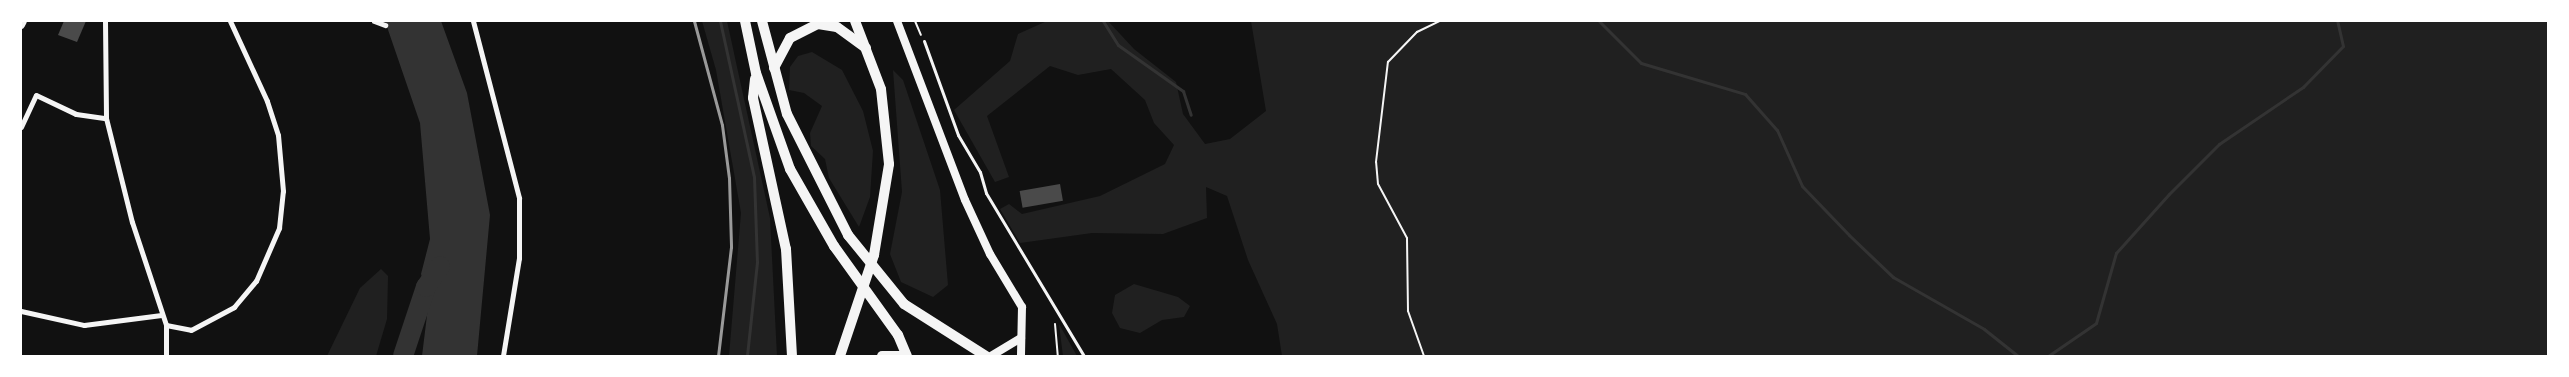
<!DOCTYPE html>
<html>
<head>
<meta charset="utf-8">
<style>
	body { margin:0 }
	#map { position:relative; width:2569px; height:377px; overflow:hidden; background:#111; font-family:"Noto Sans",sans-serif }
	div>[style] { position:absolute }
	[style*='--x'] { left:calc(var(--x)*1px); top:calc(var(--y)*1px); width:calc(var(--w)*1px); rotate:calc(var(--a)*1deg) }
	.green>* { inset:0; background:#202020 }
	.water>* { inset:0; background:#333 }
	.stream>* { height:3px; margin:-1.5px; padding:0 1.5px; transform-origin:1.5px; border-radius:1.5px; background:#333 }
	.river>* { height:20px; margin:-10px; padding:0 10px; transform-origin:10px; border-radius:10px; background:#333 }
	.building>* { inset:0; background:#4a4a4a; transform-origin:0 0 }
	.path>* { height:2px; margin:-1px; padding:0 1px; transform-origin:1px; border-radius:1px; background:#f5f5f5 }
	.service>* { height:3px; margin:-1.5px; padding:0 1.5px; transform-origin:1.5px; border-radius:1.5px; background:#f5f5f5 }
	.minor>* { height:5px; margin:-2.5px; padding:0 2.5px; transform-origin:2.5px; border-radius:2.5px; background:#f5f5f5 }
	.tertiary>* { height:8px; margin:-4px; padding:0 4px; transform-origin:4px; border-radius:4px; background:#f5f5f5 }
	.trunk>* { height:10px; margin:-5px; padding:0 5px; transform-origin:5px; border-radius:5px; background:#f5f5f5 }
	.rail>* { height:3px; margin:-1.5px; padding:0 1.5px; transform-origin:1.5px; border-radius:1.5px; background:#9a9a9a }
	span { translate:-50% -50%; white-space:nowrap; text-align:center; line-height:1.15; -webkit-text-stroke:4.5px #fff; paint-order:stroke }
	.frame { position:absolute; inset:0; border:22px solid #fff; pointer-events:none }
</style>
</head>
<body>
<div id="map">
	<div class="green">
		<i style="clip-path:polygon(702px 21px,727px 21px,770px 218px,777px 356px,729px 356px,741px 213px,716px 70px)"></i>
		<i style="clip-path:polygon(1047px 21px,1108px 21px,1134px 49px,1176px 82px,1183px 114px,1205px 144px,1230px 139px,1266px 111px,1251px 21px,2548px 21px,2548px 356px,1282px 356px,1277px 324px,1248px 260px,1227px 196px,1206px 187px,1207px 218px,1163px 234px,1092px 233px,1020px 243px,1000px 209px,1009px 204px,1022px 214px,1100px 196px,1165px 164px,1174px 145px,1154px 123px,1145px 100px,1111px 69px,1078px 75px,1050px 66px,987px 116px,1009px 177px,995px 182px,954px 110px,1010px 61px,1018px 34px)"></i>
		<i style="clip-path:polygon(812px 52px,842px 70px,863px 111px,873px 151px,870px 197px,859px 227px,829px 178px,825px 159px,811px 146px,810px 133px,822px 106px,804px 93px,789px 90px,790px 67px,798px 56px)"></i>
		<i style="clip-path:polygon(893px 70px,903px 80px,940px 190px,948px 285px,933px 297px,901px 282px,890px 254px,902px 192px)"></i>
		<i style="clip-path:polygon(381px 269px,388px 276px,387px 319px,376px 356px,327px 356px,360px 288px)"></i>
		<i style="clip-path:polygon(1134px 284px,1178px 297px,1190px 306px,1184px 317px,1162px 320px,1140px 333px,1120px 328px,1112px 313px,1115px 295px)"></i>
		<i style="clip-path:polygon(1059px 324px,1077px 356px,1063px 356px)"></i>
	</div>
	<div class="water">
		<i style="clip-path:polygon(385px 21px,441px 21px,467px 93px,490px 215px,477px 356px,422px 356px,429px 299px,421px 274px,430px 239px,420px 123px)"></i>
	</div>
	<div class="stream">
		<i style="--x:720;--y:21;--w:160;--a:77.7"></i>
		<i style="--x:754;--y:177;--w:85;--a:88"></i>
		<i style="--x:757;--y:262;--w:95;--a:96.1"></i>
		<i style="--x:1103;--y:21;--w:28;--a:58"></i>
		<i style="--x:1118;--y:45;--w:80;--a:35.3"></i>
		<i style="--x:1183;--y:91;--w:25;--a:72"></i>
		<i style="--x:1599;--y:21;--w:59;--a:45"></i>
		<i style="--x:1641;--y:63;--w:109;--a:16.6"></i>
		<i style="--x:1745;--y:94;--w:48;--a:48.4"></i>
		<i style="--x:1777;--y:130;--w:61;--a:65.9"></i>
		<i style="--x:1802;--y:186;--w:68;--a:46.2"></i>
		<i style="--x:1849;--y:235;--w:61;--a:43.7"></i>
		<i style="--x:1893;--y:277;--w:105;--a:29.7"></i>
		<i style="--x:1984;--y:329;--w:43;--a:38.5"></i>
		<i style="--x:2048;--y:356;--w:58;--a:-34.5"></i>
		<i style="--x:2096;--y:323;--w:73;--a:-74.1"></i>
		<i style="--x:2116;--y:253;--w:79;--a:-48.1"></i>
		<i style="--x:2169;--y:194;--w:71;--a:-45"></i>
		<i style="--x:2219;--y:144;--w:102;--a:-34.2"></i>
		<i style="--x:2303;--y:87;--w:57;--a:-45.7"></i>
		<i style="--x:2343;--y:46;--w:26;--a:-103"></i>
	</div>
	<div class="river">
		<i style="--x:403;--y:356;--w:73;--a:-71.6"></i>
		<i style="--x:426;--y:287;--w:25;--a:-56"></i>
	</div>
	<div class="building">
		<i style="clip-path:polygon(64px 21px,86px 21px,77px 42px,58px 35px)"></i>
		<i style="left:1060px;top:184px;width:17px;height:41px;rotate:80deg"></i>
	</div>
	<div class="path">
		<i style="--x:915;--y:21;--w:15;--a:67"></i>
		<i style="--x:1055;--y:324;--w:32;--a:85"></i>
		<i style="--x:1424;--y:356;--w:48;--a:-109.6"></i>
		<i style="--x:1408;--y:311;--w:73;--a:-90.8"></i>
		<i style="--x:1407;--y:238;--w:61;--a:-118.2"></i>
		<i style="--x:1378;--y:184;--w:22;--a:-95"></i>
		<i style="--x:1376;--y:162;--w:101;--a:-83.2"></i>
		<i style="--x:1388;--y:62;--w:42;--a:-46"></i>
		<i style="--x:1417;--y:32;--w:25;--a:-26"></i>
	</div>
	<div class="service">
		<i style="--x:924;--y:41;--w:100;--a:70.1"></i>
		<i style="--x:958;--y:135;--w:43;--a:59.3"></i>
		<i style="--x:980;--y:172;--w:22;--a:74"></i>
		<i style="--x:986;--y:193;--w:190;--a:59"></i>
	</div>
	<div class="minor">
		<i style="--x:105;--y:21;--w:97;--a:89.4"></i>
		<i style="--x:106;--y:118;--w:107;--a:76"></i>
		<i style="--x:132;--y:222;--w:108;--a:71.7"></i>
		<i style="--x:166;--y:325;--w:31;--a:90"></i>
		<i style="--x:374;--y:21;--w:12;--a:20"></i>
		<i style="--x:473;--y:21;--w:183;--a:75.4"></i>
		<i style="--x:519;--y:198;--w:60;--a:90"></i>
		<i style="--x:519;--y:258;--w:99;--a:99.3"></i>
		<i style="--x:21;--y:127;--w:35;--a:-65"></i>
		<i style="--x:36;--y:95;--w:44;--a:25.4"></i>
		<i style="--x:76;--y:114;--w:30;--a:8"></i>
		<i style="--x:21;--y:311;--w:65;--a:12.5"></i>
		<i style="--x:84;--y:325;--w:78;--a:-7.4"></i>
		<i style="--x:166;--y:325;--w:25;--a:11"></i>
		<i style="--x:191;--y:330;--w:49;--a:-28.1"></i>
		<i style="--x:234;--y:307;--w:34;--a:-50"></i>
		<i style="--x:256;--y:281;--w:58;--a:-66.5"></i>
		<i style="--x:279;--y:228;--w:37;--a:-84"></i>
		<i style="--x:283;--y:191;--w:56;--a:-95.1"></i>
		<i style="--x:278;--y:135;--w:36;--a:-108"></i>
		<i style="--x:267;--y:101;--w:88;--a:-114.8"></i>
	</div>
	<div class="tertiary">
		<i style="--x:897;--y:21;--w:191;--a:69.2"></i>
		<i style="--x:965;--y:200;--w:60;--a:65.2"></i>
		<i style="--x:990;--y:254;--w:62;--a:58.9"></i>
		<i style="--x:1022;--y:307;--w:49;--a:91.2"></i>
		<i style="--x:21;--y:25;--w:4;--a:-63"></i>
		<i style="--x:991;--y:356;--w:35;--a:-31"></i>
	</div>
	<div class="trunk">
		<i style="--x:745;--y:21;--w:53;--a:78.1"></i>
		<i style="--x:756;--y:73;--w:102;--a:70.5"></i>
		<i style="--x:790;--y:169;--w:89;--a:60.3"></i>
		<i style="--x:834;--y:246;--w:110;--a:54.3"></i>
		<i style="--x:898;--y:335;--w:23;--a:67"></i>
		<i style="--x:762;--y:21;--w:96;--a:75"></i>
		<i style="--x:787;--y:114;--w:136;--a:63.2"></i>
		<i style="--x:848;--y:235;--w:89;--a:50.9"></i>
		<i style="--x:904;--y:304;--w:97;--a:32.4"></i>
		<i style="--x:774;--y:68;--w:34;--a:-62"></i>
		<i style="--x:790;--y:38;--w:31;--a:-27"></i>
		<i style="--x:818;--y:24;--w:19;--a:9"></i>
		<i style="--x:837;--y:27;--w:36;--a:36"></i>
		<i style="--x:755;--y:79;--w:19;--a:96"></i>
		<i style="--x:753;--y:98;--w:155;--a:77.7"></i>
		<i style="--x:786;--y:249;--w:107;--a:86.8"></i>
		<i style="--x:840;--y:356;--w:107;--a:-71.4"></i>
		<i style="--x:874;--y:255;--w:92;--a:-80.6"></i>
		<i style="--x:889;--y:164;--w:75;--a:-96.1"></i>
		<i style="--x:881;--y:89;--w:73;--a:-110.9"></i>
		<i style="--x:882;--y:356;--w:22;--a:0"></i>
	</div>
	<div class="rail">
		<i style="--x:694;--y:21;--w:108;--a:74.9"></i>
		<i style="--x:722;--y:125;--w:53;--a:82.5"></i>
		<i style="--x:729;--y:178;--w:69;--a:88.3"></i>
		<i style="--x:731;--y:247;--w:110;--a:96.8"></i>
	</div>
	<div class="frame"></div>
</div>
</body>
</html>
